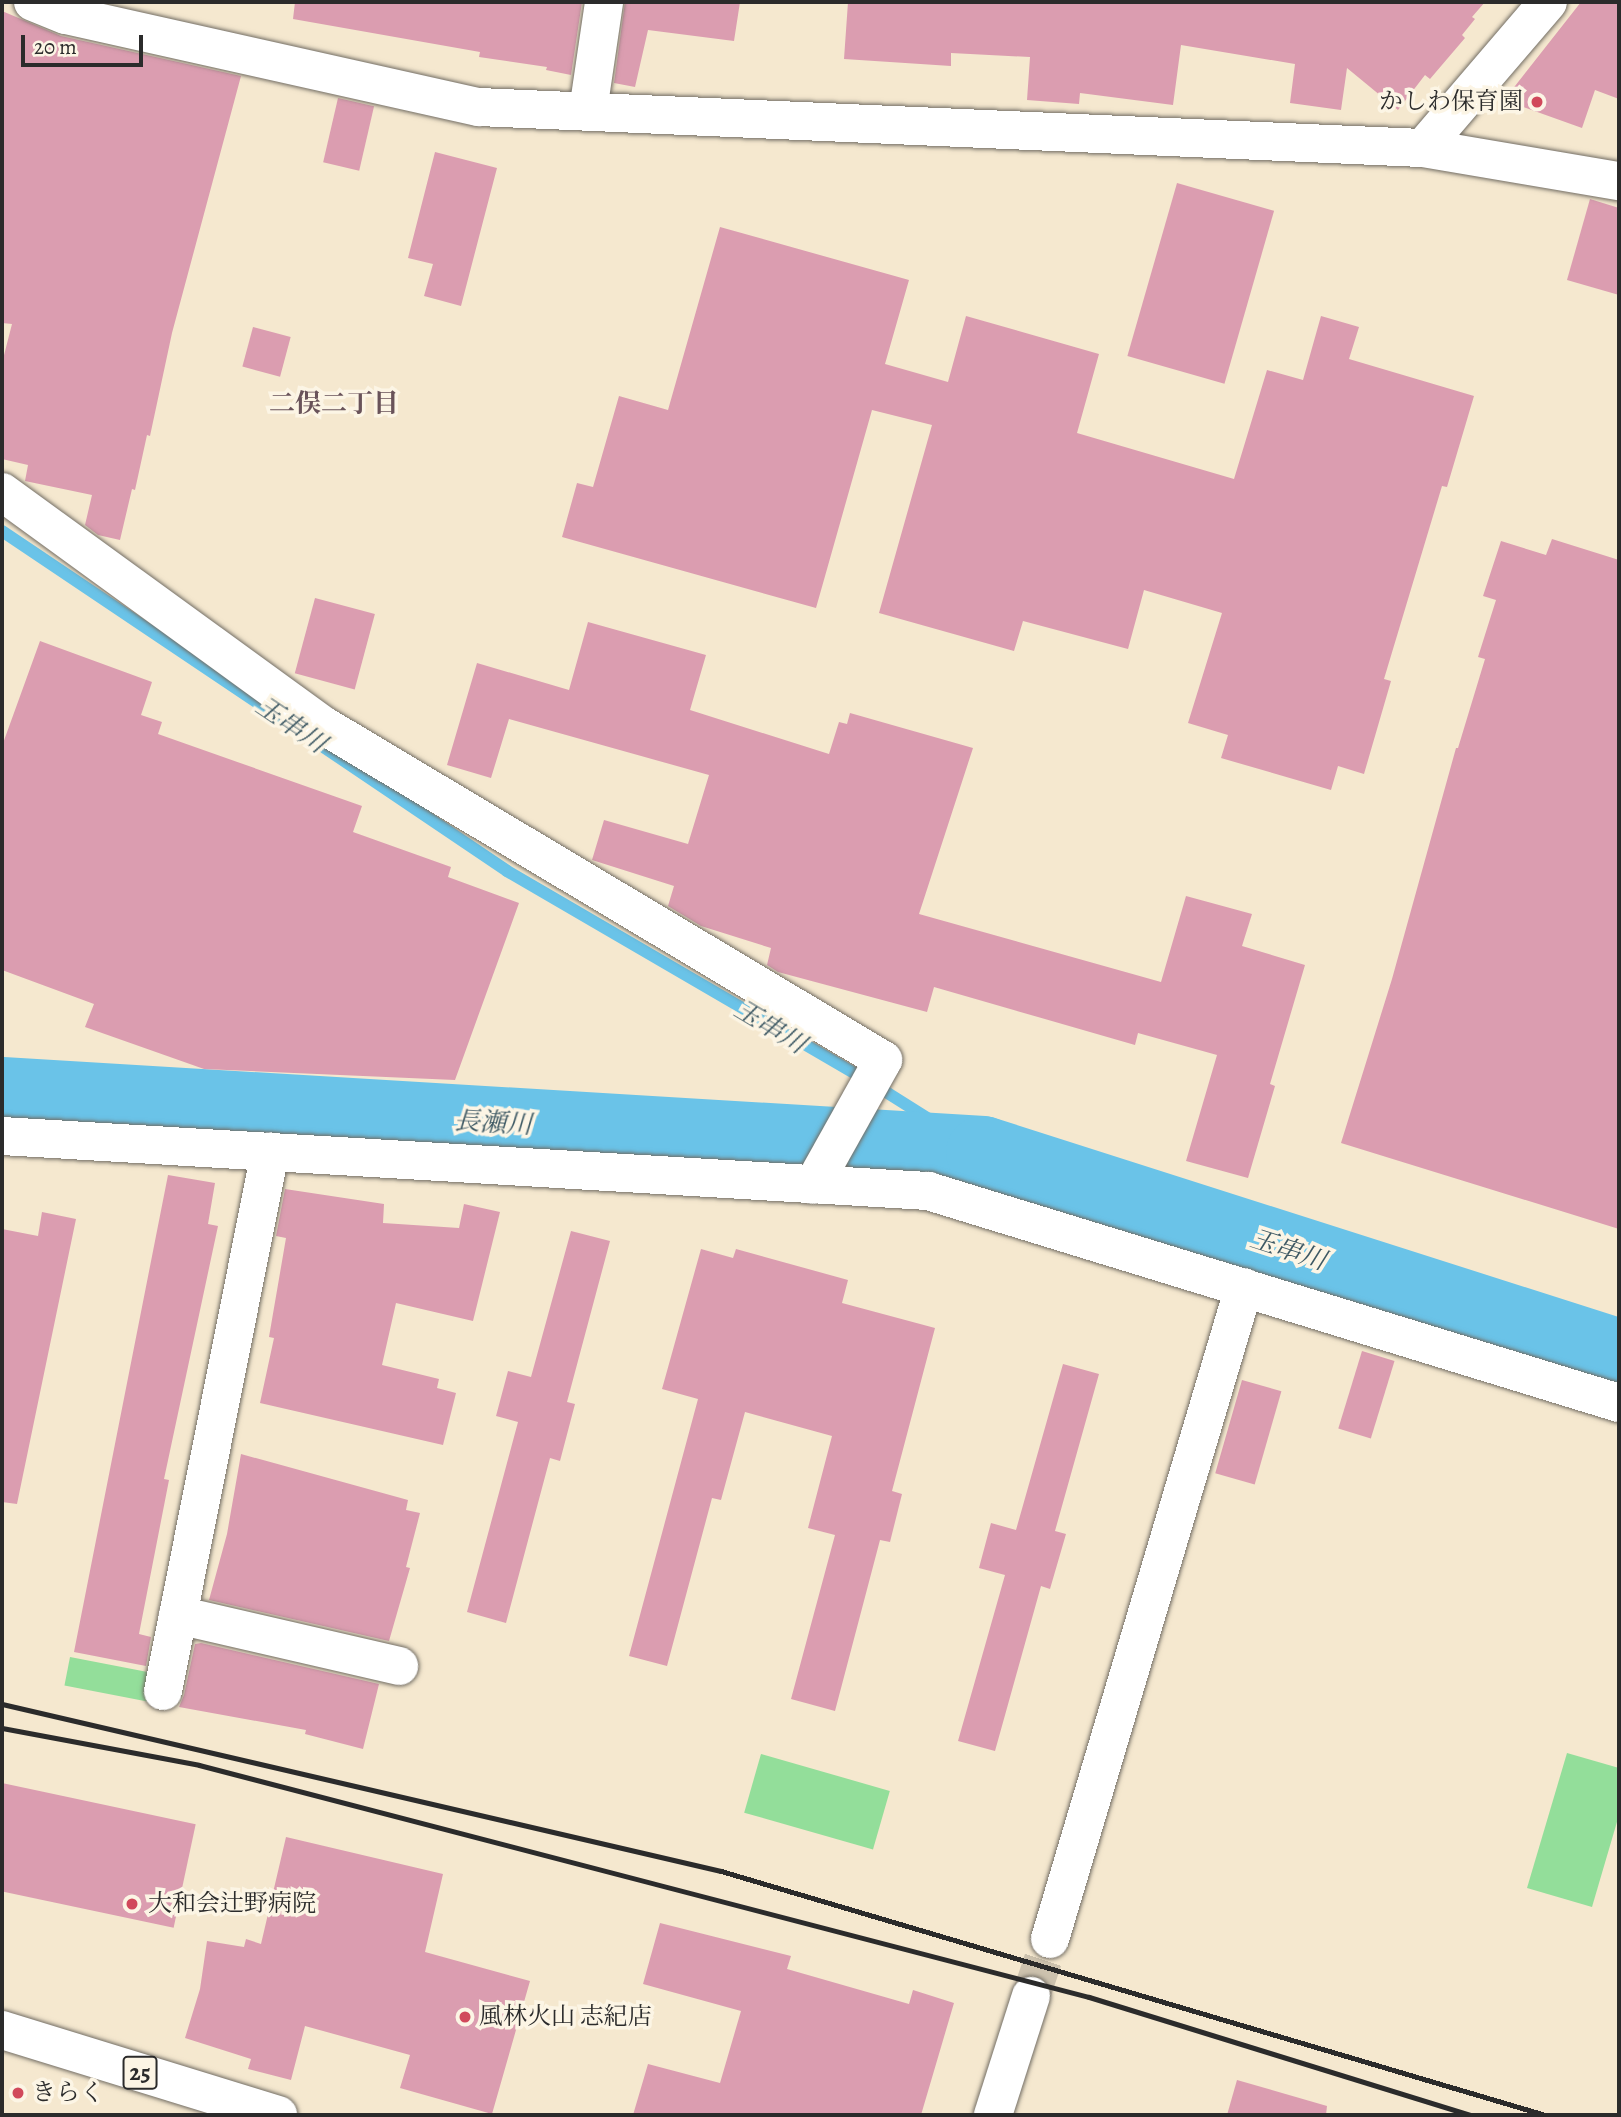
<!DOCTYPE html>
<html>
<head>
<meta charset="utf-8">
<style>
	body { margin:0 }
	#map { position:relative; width:1621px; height:2117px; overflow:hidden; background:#f5e8cf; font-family:Alegreya,"Noto Serif JP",serif }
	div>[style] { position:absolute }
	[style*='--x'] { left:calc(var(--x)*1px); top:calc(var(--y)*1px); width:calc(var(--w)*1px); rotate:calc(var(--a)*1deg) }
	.green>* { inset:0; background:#93de9a; transform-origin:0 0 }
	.stream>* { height:12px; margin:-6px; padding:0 6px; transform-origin:6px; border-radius:6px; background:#6ac3e8 }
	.river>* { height:74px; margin:-37px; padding:0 37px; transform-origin:37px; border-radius:37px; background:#6ac3e8 }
	.building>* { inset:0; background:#db9db0; transform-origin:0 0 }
	.minor-tunnel>* { height:38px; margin-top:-19px; transform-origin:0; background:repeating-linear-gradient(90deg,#cdc2ae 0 38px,transparent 0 57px) }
	.roads { filter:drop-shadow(0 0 2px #726d64) drop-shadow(0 0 2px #726d64) }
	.minor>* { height:38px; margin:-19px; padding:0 19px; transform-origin:19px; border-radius:19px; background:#fff }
	.trunk>* { height:38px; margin:-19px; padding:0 19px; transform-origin:19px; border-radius:19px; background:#fff }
	.rail>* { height:5px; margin:-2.5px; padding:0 2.5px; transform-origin:2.5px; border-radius:2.5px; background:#2b2b2b }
	.dots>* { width:19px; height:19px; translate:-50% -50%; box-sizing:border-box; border:4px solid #fcf5e5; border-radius:50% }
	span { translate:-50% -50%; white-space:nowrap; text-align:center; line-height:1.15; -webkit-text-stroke:7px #fcf5e5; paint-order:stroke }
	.shield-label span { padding:2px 5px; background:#fcf5e5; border:2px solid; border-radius:5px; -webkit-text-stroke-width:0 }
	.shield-label { font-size:23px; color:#2b2b2b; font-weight:700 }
	.poi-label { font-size:24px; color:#2b2b2b }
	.right { translate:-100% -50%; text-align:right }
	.left { translate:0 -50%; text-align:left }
	.neighbourhood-label { font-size:26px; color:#69535a; font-weight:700 }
	.water-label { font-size:26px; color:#3e5964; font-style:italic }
	.frame { position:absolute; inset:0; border:4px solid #2b2b2b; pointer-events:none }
	.scale { position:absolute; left:21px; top:35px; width:122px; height:32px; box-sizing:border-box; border:4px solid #2b2b2b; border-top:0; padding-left:9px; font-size:21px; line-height:24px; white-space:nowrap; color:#2b2b2b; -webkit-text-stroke:5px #fcf5e5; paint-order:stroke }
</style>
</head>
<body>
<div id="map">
	<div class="green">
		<i style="left:70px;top:1657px;width:108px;height:29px;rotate:11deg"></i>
		<i style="clip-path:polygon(1567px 1753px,1619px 1768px,1619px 1815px,1592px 1907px,1527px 1888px)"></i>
		<i style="left:761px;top:1754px;width:134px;height:61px;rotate:16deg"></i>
	</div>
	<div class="stream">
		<i style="--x:2;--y:531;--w:364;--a:33.9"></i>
		<i style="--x:319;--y:744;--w:227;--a:34"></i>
		<i style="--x:507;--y:871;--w:439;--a:30.2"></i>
		<i style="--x:886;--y:1092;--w:115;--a:32.2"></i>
	</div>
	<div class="river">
		<i style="--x:2;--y:1094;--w:983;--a:3.44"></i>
		<i style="--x:983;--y:1153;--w:668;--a:17.7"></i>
	</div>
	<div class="building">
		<i style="clip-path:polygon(295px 2px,582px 2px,571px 75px,546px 70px,547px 67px,479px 57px,480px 52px,293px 19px)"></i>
		<i style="clip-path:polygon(625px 2px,740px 2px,734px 41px,648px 30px,635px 87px,614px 83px)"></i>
		<i style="clip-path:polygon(848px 2px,1485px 2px,1472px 17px,1475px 19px,1462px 35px,1465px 38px,1430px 79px,1425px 75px,1398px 110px,1347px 68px,1341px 110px,1290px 103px,1295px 64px,1181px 45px,1173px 105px,1080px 93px,1079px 104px,1027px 100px,1030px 57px,951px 53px,951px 66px,844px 59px)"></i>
		<i style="clip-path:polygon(1581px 2px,1619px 2px,1619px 99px,1595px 90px,1582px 128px,1504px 100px)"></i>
		<i style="clip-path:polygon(2px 11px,61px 36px,241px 76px,172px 333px,150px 436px,147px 435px,135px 490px,132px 489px,120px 540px,98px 535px,85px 525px,92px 495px,25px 481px,28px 465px,2px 459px,2px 363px,12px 324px,2px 323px)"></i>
		<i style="left:338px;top:98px;width:37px;height:66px;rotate:13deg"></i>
		<i style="clip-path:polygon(435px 152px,497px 168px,461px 306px,424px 296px,433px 264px,408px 258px)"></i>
		<i style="left:1177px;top:183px;width:101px;height:180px;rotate:16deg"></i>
		<i style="clip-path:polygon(1590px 199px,1619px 208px,1619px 295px,1567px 280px)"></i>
		<i style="clip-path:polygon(720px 227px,909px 280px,885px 364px,948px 382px,966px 316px,1099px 354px,1077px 433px,1234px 479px,1267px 370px,1303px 380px,1321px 316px,1359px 327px,1349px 359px,1474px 396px,1447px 487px,1442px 486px,1384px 679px,1391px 681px,1364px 774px,1338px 766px,1331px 790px,1221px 758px,1228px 735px,1188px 723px,1222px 613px,1144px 590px,1128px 649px,1023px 621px,1014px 651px,879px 613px,932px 425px,872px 410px,816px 608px,562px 537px,577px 483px,593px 487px,619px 396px,668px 410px)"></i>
		<i style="left:253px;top:327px;width:39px;height:41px;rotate:15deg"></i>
		<i style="clip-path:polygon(1552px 539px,1619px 560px,1619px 1229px,1341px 1143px,1392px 979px,1456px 748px,1458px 748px,1485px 659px,1478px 657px,1496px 600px,1483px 596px,1501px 541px,1546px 555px)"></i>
		<i style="left:315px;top:598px;width:62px;height:78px;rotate:15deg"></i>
		<i style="clip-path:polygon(588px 622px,706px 655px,690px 710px,829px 754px,839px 722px,847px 724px,850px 713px,973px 748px,919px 914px,1161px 982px,1186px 896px,1252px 914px,1242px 946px,1305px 965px,1270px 1084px,1275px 1086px,1248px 1178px,1186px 1161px,1217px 1055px,1138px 1033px,1135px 1045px,934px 987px,927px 1012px,778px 972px,767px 965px,771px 948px,701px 926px,668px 906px,674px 886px,592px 860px,604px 820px,688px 844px,709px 775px,509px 719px,491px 778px,447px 765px,477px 663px,569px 690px)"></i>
		<i style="clip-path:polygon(40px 641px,152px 682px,141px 715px,162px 722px,158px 734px,362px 806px,353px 832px,451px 867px,448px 877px,519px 903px,455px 1080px,204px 1069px,85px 1027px,94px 1004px,2px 970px,2px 746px)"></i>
		<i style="clip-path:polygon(168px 1175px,215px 1183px,208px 1224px,218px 1226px,164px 1479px,169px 1480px,139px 1634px,151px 1637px,146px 1666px,74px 1652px)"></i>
		<i style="clip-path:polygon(285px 1189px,384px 1204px,383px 1223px,459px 1228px,464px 1204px,500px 1212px,473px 1321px,396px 1303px,382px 1365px,439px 1379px,437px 1388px,456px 1393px,443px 1445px,260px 1403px,274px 1338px,269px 1337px,286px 1238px,276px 1236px)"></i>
		<i style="clip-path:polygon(42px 1212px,76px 1219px,17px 1504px,2px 1502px,2px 1229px,38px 1236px)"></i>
		<i style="clip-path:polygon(571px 1231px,610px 1241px,567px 1402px,575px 1404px,560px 1461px,550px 1458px,506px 1623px,467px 1612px,518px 1422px,496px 1416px,508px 1371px,531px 1377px)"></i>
		<i style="clip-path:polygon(701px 1249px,733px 1258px,736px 1249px,848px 1280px,842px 1303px,935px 1328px,892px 1491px,902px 1494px,890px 1542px,880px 1540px,835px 1711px,791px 1699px,835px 1535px,808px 1528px,832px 1436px,745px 1412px,721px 1500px,712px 1498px,667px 1666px,629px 1656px,698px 1399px,662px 1389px)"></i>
		<i style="left:1362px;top:1351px;width:34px;height:81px;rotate:17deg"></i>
		<i style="clip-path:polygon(1063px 1364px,1099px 1374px,1055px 1531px,1066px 1534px,1050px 1589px,1041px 1586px,995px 1751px,958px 1741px,1005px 1575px,979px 1568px,991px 1523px,1016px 1530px)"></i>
		<i style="left:1242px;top:1380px;width:41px;height:97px;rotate:16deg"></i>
		<i style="clip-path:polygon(241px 1454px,408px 1500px,406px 1510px,420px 1513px,406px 1567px,410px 1568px,389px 1641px,209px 1600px,227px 1534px)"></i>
		<i style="clip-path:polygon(201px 1643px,379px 1684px,363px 1749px,305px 1734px,306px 1730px,179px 1707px,184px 1695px,195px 1644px)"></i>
		<i style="left:2px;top:1783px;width:198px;height:106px;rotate:12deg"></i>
		<i style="clip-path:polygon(286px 1837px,443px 1874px,425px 1952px,530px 1981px,492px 2114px,400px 2088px,410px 2055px,305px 2026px,291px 2080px,248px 2069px,251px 2059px,185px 2038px,200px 1989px,207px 1941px,244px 1947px,246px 1939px,261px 1944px)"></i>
		<i style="clip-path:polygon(660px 1923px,791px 1956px,787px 1969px,909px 2004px,913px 1990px,954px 2003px,921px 2115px,633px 2115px,648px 2064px,720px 2083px,741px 2011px,643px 1984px)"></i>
		<i style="clip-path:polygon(1237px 2080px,1327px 2106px,1326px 2115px,1227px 2115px)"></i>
	</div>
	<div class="minor-tunnel">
		<i style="--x:1031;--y:1996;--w:60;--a:-71.6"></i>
	</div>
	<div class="roads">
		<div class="minor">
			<i style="--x:33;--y:2;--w:35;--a:22"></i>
			<i style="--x:66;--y:15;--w:423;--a:12.6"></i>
			<i style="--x:479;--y:107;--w:945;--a:2.49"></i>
			<i style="--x:1423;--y:148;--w:199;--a:9.6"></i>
			<i style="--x:588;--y:111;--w:110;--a:-81.6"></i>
			<i style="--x:1423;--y:148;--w:192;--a:-49.4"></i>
			<i style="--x:2;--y:492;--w:400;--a:36"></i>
			<i style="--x:326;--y:727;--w:649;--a:30.87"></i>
			<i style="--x:883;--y:1060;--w:143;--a:119.2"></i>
			<i style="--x:2;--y:1136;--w:928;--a:3.4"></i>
			<i style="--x:928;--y:1191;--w:723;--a:17.06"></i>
			<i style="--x:178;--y:1615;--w:227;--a:13"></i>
			<i style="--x:163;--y:1691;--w:550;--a:-78.77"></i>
			<i style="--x:1050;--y:1939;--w:680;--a:-73.43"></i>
			<i style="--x:993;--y:2115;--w:125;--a:-72.3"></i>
		</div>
		<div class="trunk">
			<i style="--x:2;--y:2030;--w:289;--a:17.1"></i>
		</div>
	</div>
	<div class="rail">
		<i style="--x:2;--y:1704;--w:738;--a:13.08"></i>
		<i style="--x:721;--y:1871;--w:859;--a:16.49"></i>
		<i style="--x:2;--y:1728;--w:200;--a:10.6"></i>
		<i style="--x:199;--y:1765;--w:920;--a:14.61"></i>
		<i style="--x:1089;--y:1997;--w:399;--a:17.2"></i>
	</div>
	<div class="dots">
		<i style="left:1537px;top:102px;background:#d1495b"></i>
		<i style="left:132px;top:1904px;background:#d1495b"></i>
		<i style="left:465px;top:2017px;background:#d1495b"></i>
		<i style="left:18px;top:2093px;background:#d1495b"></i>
	</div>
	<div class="shield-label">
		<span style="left:140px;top:2073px">25</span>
	</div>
	<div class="poi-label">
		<span class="right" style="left:1523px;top:102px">かしわ保育園</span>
		<span class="left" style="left:148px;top:1904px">大和会辻野病院</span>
		<span class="left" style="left:479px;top:2017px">風林火山 志紀店</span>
		<span class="left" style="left:32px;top:2093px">きらく</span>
	</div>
	<div class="neighbourhood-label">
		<span style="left:334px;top:404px">二俣二丁目</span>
	</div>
	<div class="water-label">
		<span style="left:291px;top:725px;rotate:34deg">玉串川</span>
		<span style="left:770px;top:1027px;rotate:31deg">玉串川</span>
		<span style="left:493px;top:1123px;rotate:3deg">長瀬川</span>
		<span style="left:1288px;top:1250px;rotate:18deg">玉串川</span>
	</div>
	<div class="frame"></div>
	<div class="scale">20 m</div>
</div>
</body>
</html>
